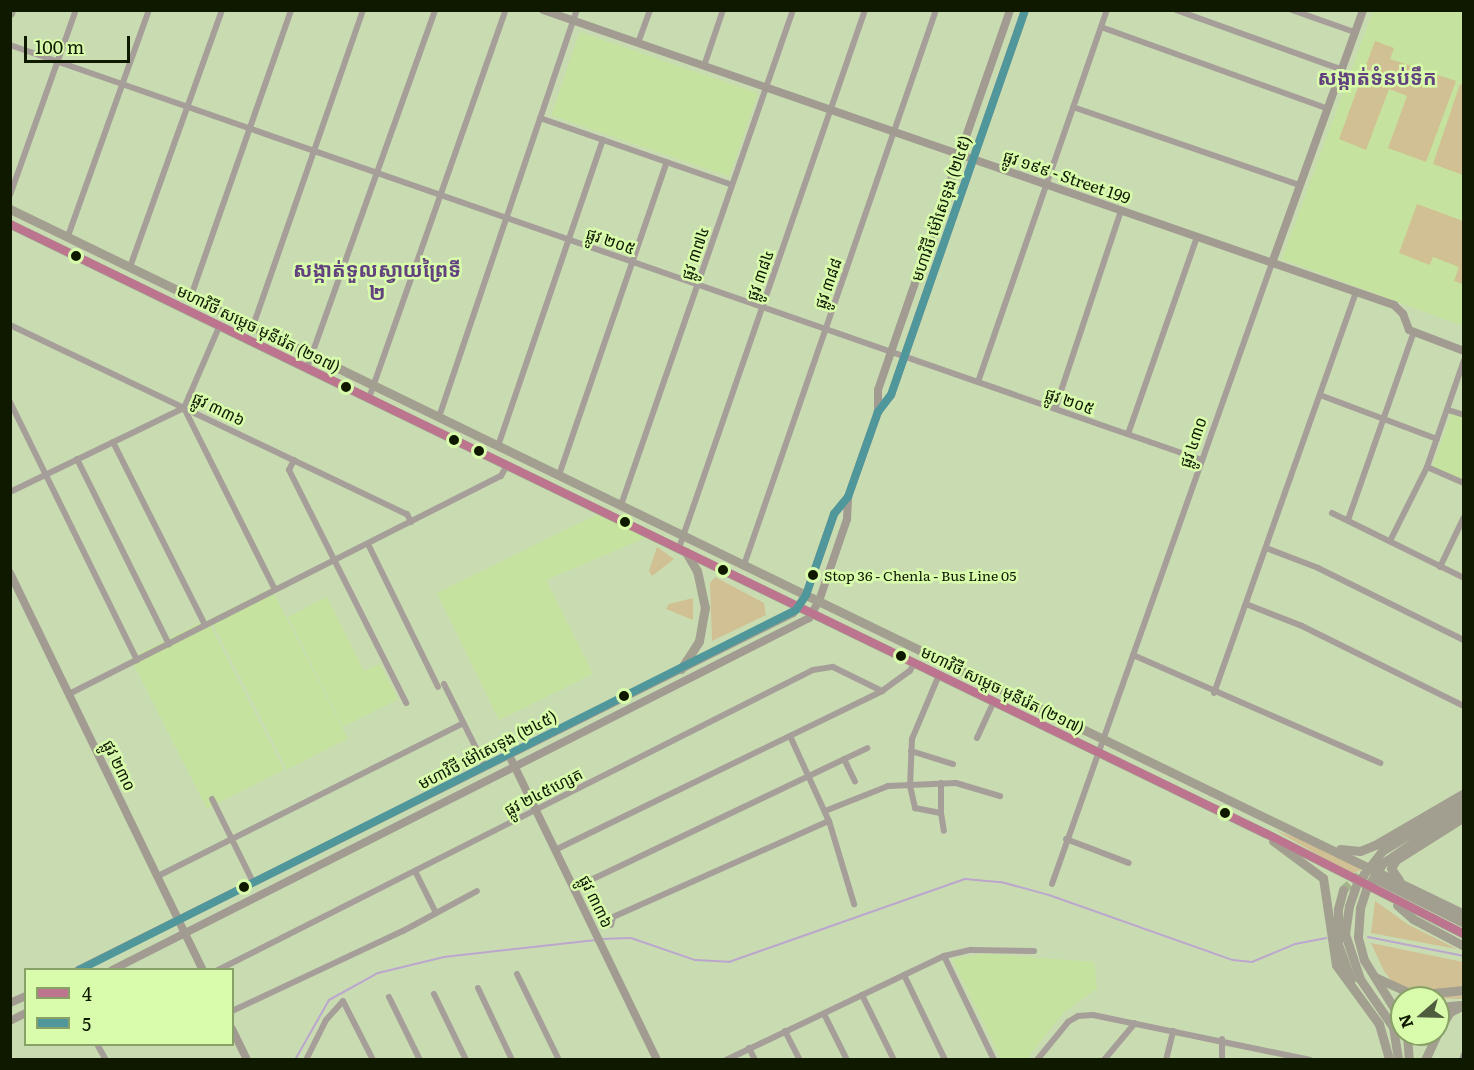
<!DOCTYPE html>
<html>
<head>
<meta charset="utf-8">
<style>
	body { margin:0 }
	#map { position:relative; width:1474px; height:1070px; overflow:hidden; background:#c9dcb1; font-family:Literata,"Noto Sans Khmer",serif }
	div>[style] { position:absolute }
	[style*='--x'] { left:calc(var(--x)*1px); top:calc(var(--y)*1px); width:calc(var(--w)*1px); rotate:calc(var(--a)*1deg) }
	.built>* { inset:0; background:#c5e29e; transform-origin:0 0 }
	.green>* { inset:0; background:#d0c093 }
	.stream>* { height:2px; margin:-1px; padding:0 1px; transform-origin:1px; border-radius:1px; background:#bba6ce }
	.primary-tunnel>* { height:9px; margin-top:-4.5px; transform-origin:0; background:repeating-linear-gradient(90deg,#a4b58e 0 9px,transparent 0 13.5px) }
	.street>* { height:6px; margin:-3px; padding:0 3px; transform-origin:3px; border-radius:3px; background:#a69e99 }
	.secondary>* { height:8px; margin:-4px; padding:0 4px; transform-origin:4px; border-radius:4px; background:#a29b92 }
	.primary>* { height:9px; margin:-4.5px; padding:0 4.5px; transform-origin:4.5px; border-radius:4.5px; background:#a29f90 }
	.primary-bridge>* { height:9px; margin:-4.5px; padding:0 4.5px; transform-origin:4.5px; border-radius:4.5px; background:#a29f90 }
	.bus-1>* { height:8px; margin:-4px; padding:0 4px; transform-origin:4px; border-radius:4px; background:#bd748e }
	.bus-2>* { height:8px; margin:-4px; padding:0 4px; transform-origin:4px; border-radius:4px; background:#50979b }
	.dots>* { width:16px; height:16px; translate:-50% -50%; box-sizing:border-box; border:3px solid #d9fcac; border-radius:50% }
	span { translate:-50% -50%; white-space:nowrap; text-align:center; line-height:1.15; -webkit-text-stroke:5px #d9fcac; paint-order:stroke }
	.bus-label { font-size:14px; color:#0e1900 }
	.left { translate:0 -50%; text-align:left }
	.street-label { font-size:16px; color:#0e1900 }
	.quarter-label { font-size:20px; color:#62427e; font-weight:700 }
	.frame { position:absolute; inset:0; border:12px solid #0e1900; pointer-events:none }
	.legend { position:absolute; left:24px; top:968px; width:210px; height:78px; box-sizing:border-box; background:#d9fcac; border:2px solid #88a167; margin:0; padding:8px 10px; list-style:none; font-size:18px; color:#0e1900 }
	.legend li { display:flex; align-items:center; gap:12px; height:30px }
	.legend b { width:30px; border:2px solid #88a167 }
	.north { position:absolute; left:1390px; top:986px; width:60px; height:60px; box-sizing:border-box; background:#d9fcac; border:2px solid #88a167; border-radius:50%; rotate:250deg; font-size:16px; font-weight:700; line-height:24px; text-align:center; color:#0e1900 }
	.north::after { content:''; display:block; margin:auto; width:21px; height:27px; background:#4f5d3e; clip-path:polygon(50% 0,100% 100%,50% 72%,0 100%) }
	.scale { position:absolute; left:24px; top:36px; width:106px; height:27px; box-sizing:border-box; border:3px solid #0e1900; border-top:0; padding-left:8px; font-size:18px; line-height:21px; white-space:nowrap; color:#0e1900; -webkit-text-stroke:4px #d9fcac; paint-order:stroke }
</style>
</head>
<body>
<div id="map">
	<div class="built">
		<i style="clip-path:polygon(1373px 11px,1463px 11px,1463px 326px,1282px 259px)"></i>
		<i style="left:580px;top:32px;width:188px;height:88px;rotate:19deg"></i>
		<i style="clip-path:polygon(1452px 412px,1463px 417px,1463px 481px,1432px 468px)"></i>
		<i style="clip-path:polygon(598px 514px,647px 537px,546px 580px,593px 674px,499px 720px,437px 593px)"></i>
		<i style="left:271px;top:588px;width:169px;height:68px;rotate:63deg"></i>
		<i style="clip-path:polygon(327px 597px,364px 671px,380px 664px,398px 699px,343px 727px,288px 617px)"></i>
		<i style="left:207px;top:619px;width:169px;height:86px;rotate:63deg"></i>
		<i style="clip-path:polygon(986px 954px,1094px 962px,1097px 988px,1063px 1013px,1027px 1059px,1001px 1059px,952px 959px)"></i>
	</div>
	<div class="green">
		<i style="clip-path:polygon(1375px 41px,1394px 48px,1390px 59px,1456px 81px,1426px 162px,1388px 148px,1407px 96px,1389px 89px,1366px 150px,1339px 139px)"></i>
		<i style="clip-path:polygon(1460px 84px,1464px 85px,1463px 175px,1433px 164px)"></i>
		<i style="clip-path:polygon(1417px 204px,1463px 221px,1462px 284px,1454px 281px,1459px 267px,1433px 257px,1430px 265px,1399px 253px)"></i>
		<i style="clip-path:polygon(657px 547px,674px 559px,652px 576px,649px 571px)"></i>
		<i style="clip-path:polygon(715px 577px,764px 603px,766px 615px,712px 641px,710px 583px)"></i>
		<i style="clip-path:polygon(693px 598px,693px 620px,666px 609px,669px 604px)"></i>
		<i style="clip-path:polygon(1275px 830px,1306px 841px,1363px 869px,1351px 874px)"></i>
		<i style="clip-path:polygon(1375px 901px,1409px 925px,1457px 949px,1371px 933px)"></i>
		<i style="clip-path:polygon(1371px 943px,1463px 962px,1463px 999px,1405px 998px,1384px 971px)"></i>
	</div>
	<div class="stream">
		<i style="--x:1368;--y:937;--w:98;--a:11.2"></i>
		<i style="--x:601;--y:939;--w:30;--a:-2"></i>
		<i style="--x:631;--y:938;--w:68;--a:19"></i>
		<i style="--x:695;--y:960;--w:34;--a:3"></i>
		<i style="--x:729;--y:962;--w:250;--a:-19.4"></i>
		<i style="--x:965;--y:879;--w:36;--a:5"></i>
		<i style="--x:1001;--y:882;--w:50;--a:15.2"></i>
		<i style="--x:1049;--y:895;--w:195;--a:19.5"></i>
		<i style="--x:1233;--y:960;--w:19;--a:6"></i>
		<i style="--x:1252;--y:962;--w:47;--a:-22.7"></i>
		<i style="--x:1295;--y:944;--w:32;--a:-11"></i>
		<i style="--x:295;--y:1060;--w:69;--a:-60.5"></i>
		<i style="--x:329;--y:1000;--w:56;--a:-28.9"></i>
		<i style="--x:378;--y:973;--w:68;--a:-13.6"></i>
		<i style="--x:444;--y:957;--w:153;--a:-6.4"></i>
	</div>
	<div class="primary-tunnel">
		<i style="--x:1343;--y:890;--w:22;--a:-43"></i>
		<i style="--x:1359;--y:875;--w:22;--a:16"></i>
	</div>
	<div class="street">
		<i style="--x:1176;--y:10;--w:174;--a:19.8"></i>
		<i style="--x:1292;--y:10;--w:66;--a:19.5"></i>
		<i style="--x:1101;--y:27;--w:239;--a:19.8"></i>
		<i style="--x:638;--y:43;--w:35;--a:-70"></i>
		<i style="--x:10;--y:45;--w:1262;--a:19.2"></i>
		<i style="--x:704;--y:66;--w:59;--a:-71.3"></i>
		<i style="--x:1073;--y:107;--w:239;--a:19"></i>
		<i style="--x:540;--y:118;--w:203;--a:19.2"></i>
		<i style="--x:10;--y:195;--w:196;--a:-70.4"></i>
		<i style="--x:68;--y:236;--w:240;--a:-70.3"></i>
		<i style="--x:130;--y:267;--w:273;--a:-70.3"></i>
		<i style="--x:191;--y:296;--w:303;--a:-70.7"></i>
		<i style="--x:10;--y:325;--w:440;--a:25.5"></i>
		<i style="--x:407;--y:514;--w:9;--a:63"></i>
		<i style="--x:253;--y:326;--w:335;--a:-70.8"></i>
		<i style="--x:307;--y:368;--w:380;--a:-70.3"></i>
		<i style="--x:978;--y:382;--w:394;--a:-70.9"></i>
		<i style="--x:1320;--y:395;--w:125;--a:20.6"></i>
		<i style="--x:369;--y:398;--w:411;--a:-70.6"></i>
		<i style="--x:10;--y:402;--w:288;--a:63.8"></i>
		<i style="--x:184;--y:408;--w:203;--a:63.4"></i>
		<i style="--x:1055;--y:409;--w:209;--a:-71.6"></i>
		<i style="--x:1448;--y:410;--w:17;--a:17"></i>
		<i style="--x:439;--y:417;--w:430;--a:-71.3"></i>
		<i style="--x:1128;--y:434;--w:209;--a:-70.7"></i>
		<i style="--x:113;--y:442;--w:205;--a:63.3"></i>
		<i style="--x:498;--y:446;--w:324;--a:-71.1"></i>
		<i style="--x:77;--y:459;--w:207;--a:63.6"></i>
		<i style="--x:294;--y:460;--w:11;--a:117"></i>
		<i style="--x:289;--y:470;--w:261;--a:63.3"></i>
		<i style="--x:1427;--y:467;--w:40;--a:23.4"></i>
		<i style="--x:559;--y:475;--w:331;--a:-71"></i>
		<i style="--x:10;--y:492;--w:193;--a:-25.8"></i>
		<i style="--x:184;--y:408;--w:90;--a:-66.6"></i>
		<i style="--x:621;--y:505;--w:524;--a:-70.84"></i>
		<i style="--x:1332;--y:513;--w:147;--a:26.2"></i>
		<i style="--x:1348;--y:520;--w:197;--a:-70.7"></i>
		<i style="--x:1390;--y:541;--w:83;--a:-63.4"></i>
		<i style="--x:1427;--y:467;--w:113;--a:-70.9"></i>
		<i style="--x:368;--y:544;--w:159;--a:63.9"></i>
		<i style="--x:679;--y:548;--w:569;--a:-70.93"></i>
		<i style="--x:1266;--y:548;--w:56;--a:21"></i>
		<i style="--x:1318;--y:568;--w:163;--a:26.3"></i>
		<i style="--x:744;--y:565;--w:587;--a:-70.92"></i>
		<i style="--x:1440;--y:567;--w:55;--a:-64.4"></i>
		<i style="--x:1246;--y:604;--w:60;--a:21.4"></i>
		<i style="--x:1302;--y:626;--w:181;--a:26.3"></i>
		<i style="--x:1133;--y:655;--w:270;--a:23.6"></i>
		<i style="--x:939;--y:675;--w:69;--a:112.9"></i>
		<i style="--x:912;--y:739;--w:47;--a:92.4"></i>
		<i style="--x:910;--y:786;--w:23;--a:77"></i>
		<i style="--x:915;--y:808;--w:26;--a:11"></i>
		<i style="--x:941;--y:813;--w:18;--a:81"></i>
		<i style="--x:444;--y:684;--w:92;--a:63.4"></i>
		<i style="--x:1214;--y:693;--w:425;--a:-70.5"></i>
		<i style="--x:69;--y:694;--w:484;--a:-26.8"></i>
		<i style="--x:501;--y:476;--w:13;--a:-61"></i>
		<i style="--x:790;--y:736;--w:94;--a:65.4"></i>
		<i style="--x:829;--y:821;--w:87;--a:73.2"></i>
		<i style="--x:977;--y:738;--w:41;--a:-65.3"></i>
		<i style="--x:911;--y:751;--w:44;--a:17.2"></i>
		<i style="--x:844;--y:759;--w:25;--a:64"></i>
		<i style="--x:941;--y:783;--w:30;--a:90"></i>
		<i style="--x:212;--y:799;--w:93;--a:63.7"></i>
		<i style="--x:825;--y:811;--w:68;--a:-21.6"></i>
		<i style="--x:888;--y:786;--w:68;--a:-2.5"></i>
		<i style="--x:956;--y:783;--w:46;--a:16.5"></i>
		<i style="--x:1066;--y:839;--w:67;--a:20.9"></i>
		<i style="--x:555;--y:850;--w:364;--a:-25.9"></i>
		<i style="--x:882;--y:691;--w:34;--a:-36"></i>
		<i style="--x:910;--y:671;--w:9;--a:-63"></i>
		<i style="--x:415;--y:871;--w:45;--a:63.4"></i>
		<i style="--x:158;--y:876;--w:341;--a:-26.6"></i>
		<i style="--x:1052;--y:884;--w:659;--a:-70.49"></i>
		<i style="--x:574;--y:888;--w:325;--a:-25.5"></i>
		<i style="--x:611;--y:925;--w:8;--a:-76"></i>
		<i style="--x:613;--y:917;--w:236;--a:-24"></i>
		<i style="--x:944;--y:956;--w:115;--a:64.3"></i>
		<i style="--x:218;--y:970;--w:666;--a:-26.76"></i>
		<i style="--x:813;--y:670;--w:20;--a:-9"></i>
		<i style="--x:833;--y:667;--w:55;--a:26.1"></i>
		<i style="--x:517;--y:974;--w:96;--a:64"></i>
		<i style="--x:904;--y:975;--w:94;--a:64.2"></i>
		<i style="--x:478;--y:988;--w:80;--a:64.7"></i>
		<i style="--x:434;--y:994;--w:73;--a:64.1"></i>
		<i style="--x:862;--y:995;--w:72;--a:63.8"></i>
		<i style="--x:389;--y:997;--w:70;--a:63.8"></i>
		<i style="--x:232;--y:1011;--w:189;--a:-25.1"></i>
		<i style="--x:403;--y:931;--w:84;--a:-28.4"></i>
		<i style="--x:824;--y:1014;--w:51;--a:63.4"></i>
		<i style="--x:785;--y:1031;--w:33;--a:63"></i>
		<i style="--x:1222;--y:1039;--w:21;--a:90"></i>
		<i style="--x:97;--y:1044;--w:18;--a:61"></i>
		<i style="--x:749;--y:1048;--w:13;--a:63"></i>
		<i style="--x:306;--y:1060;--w:45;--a:-63.4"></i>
		<i style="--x:326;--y:1020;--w:25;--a:-48"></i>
		<i style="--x:343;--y:1001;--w:66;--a:63"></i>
		<i style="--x:726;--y:1060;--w:242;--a:-25.5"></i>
		<i style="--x:944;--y:956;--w:28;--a:-13"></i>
		<i style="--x:971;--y:950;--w:63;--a:0.9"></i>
		<i style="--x:1037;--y:1060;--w:49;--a:-50.8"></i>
		<i style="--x:1068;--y:1022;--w:12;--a:-31"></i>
		<i style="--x:1078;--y:1016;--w:15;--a:-4"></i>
		<i style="--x:1093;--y:1015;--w:222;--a:11.7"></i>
		<i style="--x:1104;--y:1060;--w:48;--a:-50"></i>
		<i style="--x:1166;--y:1060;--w:30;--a:-76"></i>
		<i style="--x:1462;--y:1060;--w:6;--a:-72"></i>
	</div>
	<div class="secondary">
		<i style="--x:543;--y:10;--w:901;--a:19.12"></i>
		<i style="--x:1394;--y:305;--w:13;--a:45"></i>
		<i style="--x:1403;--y:314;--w:17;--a:69"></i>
		<i style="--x:1409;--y:330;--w:59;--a:20.9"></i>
		<i style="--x:1272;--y:263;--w:269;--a:-70.2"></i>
		<i style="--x:878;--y:411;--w:21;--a:-51"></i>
		<i style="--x:891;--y:395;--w:408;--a:-70.8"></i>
		<i style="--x:10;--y:573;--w:441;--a:64.1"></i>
		<i style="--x:509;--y:755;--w:339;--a:64.1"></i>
		<i style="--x:78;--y:970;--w:799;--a:-26.53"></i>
		<i style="--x:793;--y:613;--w:22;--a:-54"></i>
		<i style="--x:806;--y:595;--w:86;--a:-70.9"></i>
		<i style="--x:834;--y:514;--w:22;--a:-51"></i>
		<i style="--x:112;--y:970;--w:781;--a:-26.79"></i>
		<i style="--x:809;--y:618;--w:20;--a:-60"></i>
		<i style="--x:819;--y:601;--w:87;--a:-71.1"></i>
		<i style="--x:847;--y:519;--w:22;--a:-87"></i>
		<i style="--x:848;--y:497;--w:90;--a:-70.6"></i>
		<i style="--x:878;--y:412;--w:22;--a:-90"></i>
		<i style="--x:878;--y:390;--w:40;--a:-71.1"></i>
		<i style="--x:891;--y:352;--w:362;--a:-70.8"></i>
		<i style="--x:10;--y:1003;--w:17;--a:-24"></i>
		<i style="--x:10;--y:1021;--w:18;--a:-27"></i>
		<i style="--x:232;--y:1029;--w:34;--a:64"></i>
	</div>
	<div class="primary">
		<i style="--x:10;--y:13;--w:3;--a:-72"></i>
		<i style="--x:10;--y:209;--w:1616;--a:25.87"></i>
		<i style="--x:10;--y:224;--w:1395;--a:25.89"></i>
		<i style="--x:1265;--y:833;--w:223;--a:26.9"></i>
		<i style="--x:681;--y:669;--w:33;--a:-57"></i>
		<i style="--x:699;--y:641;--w:34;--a:-80"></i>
		<i style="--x:705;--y:608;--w:38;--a:-102"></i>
		<i style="--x:697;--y:571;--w:22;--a:-120"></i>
		<i style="--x:1441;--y:815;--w:27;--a:-31"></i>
		<i style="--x:1444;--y:821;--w:23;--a:-31"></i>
		<i style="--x:1273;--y:841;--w:62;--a:36.5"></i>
		<i style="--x:1323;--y:878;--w:88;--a:81.5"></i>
		<i style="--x:1336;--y:965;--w:73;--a:53.9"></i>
		<i style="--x:1379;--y:1024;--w:37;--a:74"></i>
		<i style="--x:1340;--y:849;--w:20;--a:6"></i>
		<i style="--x:1360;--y:851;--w:16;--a:-22"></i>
		<i style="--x:1375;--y:845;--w:103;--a:-30.3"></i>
		<i style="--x:1399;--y:880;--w:14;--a:-124"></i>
		<i style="--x:1391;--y:868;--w:9;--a:-58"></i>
		<i style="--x:1396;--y:860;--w:80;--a:-32.3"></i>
		<i style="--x:1380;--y:881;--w:94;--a:26.6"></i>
		<i style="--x:1343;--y:890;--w:20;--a:105"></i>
		<i style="--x:1338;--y:909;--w:35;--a:90"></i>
		<i style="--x:1338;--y:944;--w:38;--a:70"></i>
		<i style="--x:1397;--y:905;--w:21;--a:41"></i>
		<i style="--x:1413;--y:919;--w:58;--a:27.9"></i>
		<i style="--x:1375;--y:977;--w:43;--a:24.8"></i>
		<i style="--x:1414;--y:995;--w:50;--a:-5.7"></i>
		<i style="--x:1360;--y:979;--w:58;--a:55.5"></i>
		<i style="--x:1393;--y:1027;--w:33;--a:81"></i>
		<i style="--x:1438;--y:1007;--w:22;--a:-5"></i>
		<i style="--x:1438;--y:1031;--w:22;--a:-58"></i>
		<i style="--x:1450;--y:1012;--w:16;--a:-27"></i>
		<i style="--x:1407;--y:1034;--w:26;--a:86"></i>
		<i style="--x:1425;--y:1060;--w:29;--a:-65"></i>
	</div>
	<div class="primary-bridge">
		<i style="--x:1360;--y:979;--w:47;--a:-108.4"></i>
		<i style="--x:1345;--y:934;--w:28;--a:-82"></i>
		<i style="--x:1349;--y:906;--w:24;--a:-71"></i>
		<i style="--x:1357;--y:883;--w:41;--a:-52"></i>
		<i style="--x:1382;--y:851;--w:69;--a:-31.4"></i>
		<i style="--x:1402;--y:1021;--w:72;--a:-121.9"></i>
		<i style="--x:1364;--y:960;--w:24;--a:-105"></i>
		<i style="--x:1358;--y:937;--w:29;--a:-86"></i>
		<i style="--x:1360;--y:908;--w:20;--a:-72"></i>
		<i style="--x:1366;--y:889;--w:31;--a:-57"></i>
		<i style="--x:1383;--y:863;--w:74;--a:-34.5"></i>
	</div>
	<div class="bus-1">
		<i style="--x:10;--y:224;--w:1395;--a:25.89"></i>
		<i style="--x:1265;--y:833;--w:223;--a:26.9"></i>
	</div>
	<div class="bus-2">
		<i style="--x:79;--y:970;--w:802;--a:-26.66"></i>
		<i style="--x:796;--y:610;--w:18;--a:-56"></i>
		<i style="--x:806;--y:595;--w:86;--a:-70.9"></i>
		<i style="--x:834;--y:514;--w:22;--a:-51"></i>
		<i style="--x:848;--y:497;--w:90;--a:-70.6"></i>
		<i style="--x:878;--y:412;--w:21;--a:-53"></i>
		<i style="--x:891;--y:395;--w:408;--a:-70.8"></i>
	</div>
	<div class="dots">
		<i style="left:76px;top:256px;background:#0e1900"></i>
		<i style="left:346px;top:387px;background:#0e1900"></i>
		<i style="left:454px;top:440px;background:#0e1900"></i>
		<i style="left:479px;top:451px;background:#0e1900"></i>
		<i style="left:625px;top:522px;background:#0e1900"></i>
		<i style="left:723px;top:570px;background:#0e1900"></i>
		<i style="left:813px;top:575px;background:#0e1900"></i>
		<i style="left:901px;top:656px;background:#0e1900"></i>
		<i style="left:624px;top:696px;background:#0e1900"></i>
		<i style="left:1225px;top:813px;background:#0e1900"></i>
		<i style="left:244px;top:887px;background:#0e1900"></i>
	</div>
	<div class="bus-label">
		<span class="left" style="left:824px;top:575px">Stop 36 - Chenla - Bus Line 05</span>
	</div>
	<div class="street-label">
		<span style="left:1067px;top:176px;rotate:19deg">ផ្លូវ ១៩៩ - Street 199</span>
		<span style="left:940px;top:208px;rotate:-71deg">មហាវិថី ម៉ៅសេទុង (២៤៥)</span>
		<span style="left:611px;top:240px;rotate:19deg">ផ្លូវ ២០៥</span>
		<span style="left:694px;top:253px;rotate:-71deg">ផ្លូវ ៣៧៤</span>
		<span style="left:759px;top:275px;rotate:-71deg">ផ្លូវ ៣៨៤</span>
		<span style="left:827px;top:283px;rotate:-71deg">ផ្លូវ ៣៨៨</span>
		<span style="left:259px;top:328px;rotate:26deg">មហាវិថី សម្តេច មុនីរ៉េត (២១៧)</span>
		<span style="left:1070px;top:400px;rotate:19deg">ផ្លូវ ២០៥</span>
		<span style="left:219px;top:408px;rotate:26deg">ផ្លូវ ៣៣៦</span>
		<span style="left:1192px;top:442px;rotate:-71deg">ផ្លូវ ៤៣០</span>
		<span style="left:1003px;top:689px;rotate:26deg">មហាវិថី សម្តេច មុនីរ៉េត (២១៧)</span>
		<span style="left:487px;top:749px;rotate:-27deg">មហាវិថី ម៉ៅសេទុង (២៤៥)</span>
		<span style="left:120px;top:765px;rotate:64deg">ផ្លូវ ២៣០</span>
		<span style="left:543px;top:791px;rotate:-27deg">ផ្លូវ ២៤៥ហ្សេត</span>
		<span style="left:597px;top:901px;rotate:64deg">ផ្លូវ ៣៣៦</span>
	</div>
	<div class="quarter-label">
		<span style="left:1377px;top:76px">សង្កាត់ទំនប់ទឹក</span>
		<span style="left:377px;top:280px">សង្កាត់ទួលស្វាយព្រៃទី<br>២</span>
	</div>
	<div class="frame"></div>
	<ul class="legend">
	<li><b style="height:8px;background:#bd748e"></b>4</li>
	<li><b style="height:8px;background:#50979b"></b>5</li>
	</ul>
	<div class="north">N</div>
	<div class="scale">100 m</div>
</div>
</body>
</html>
